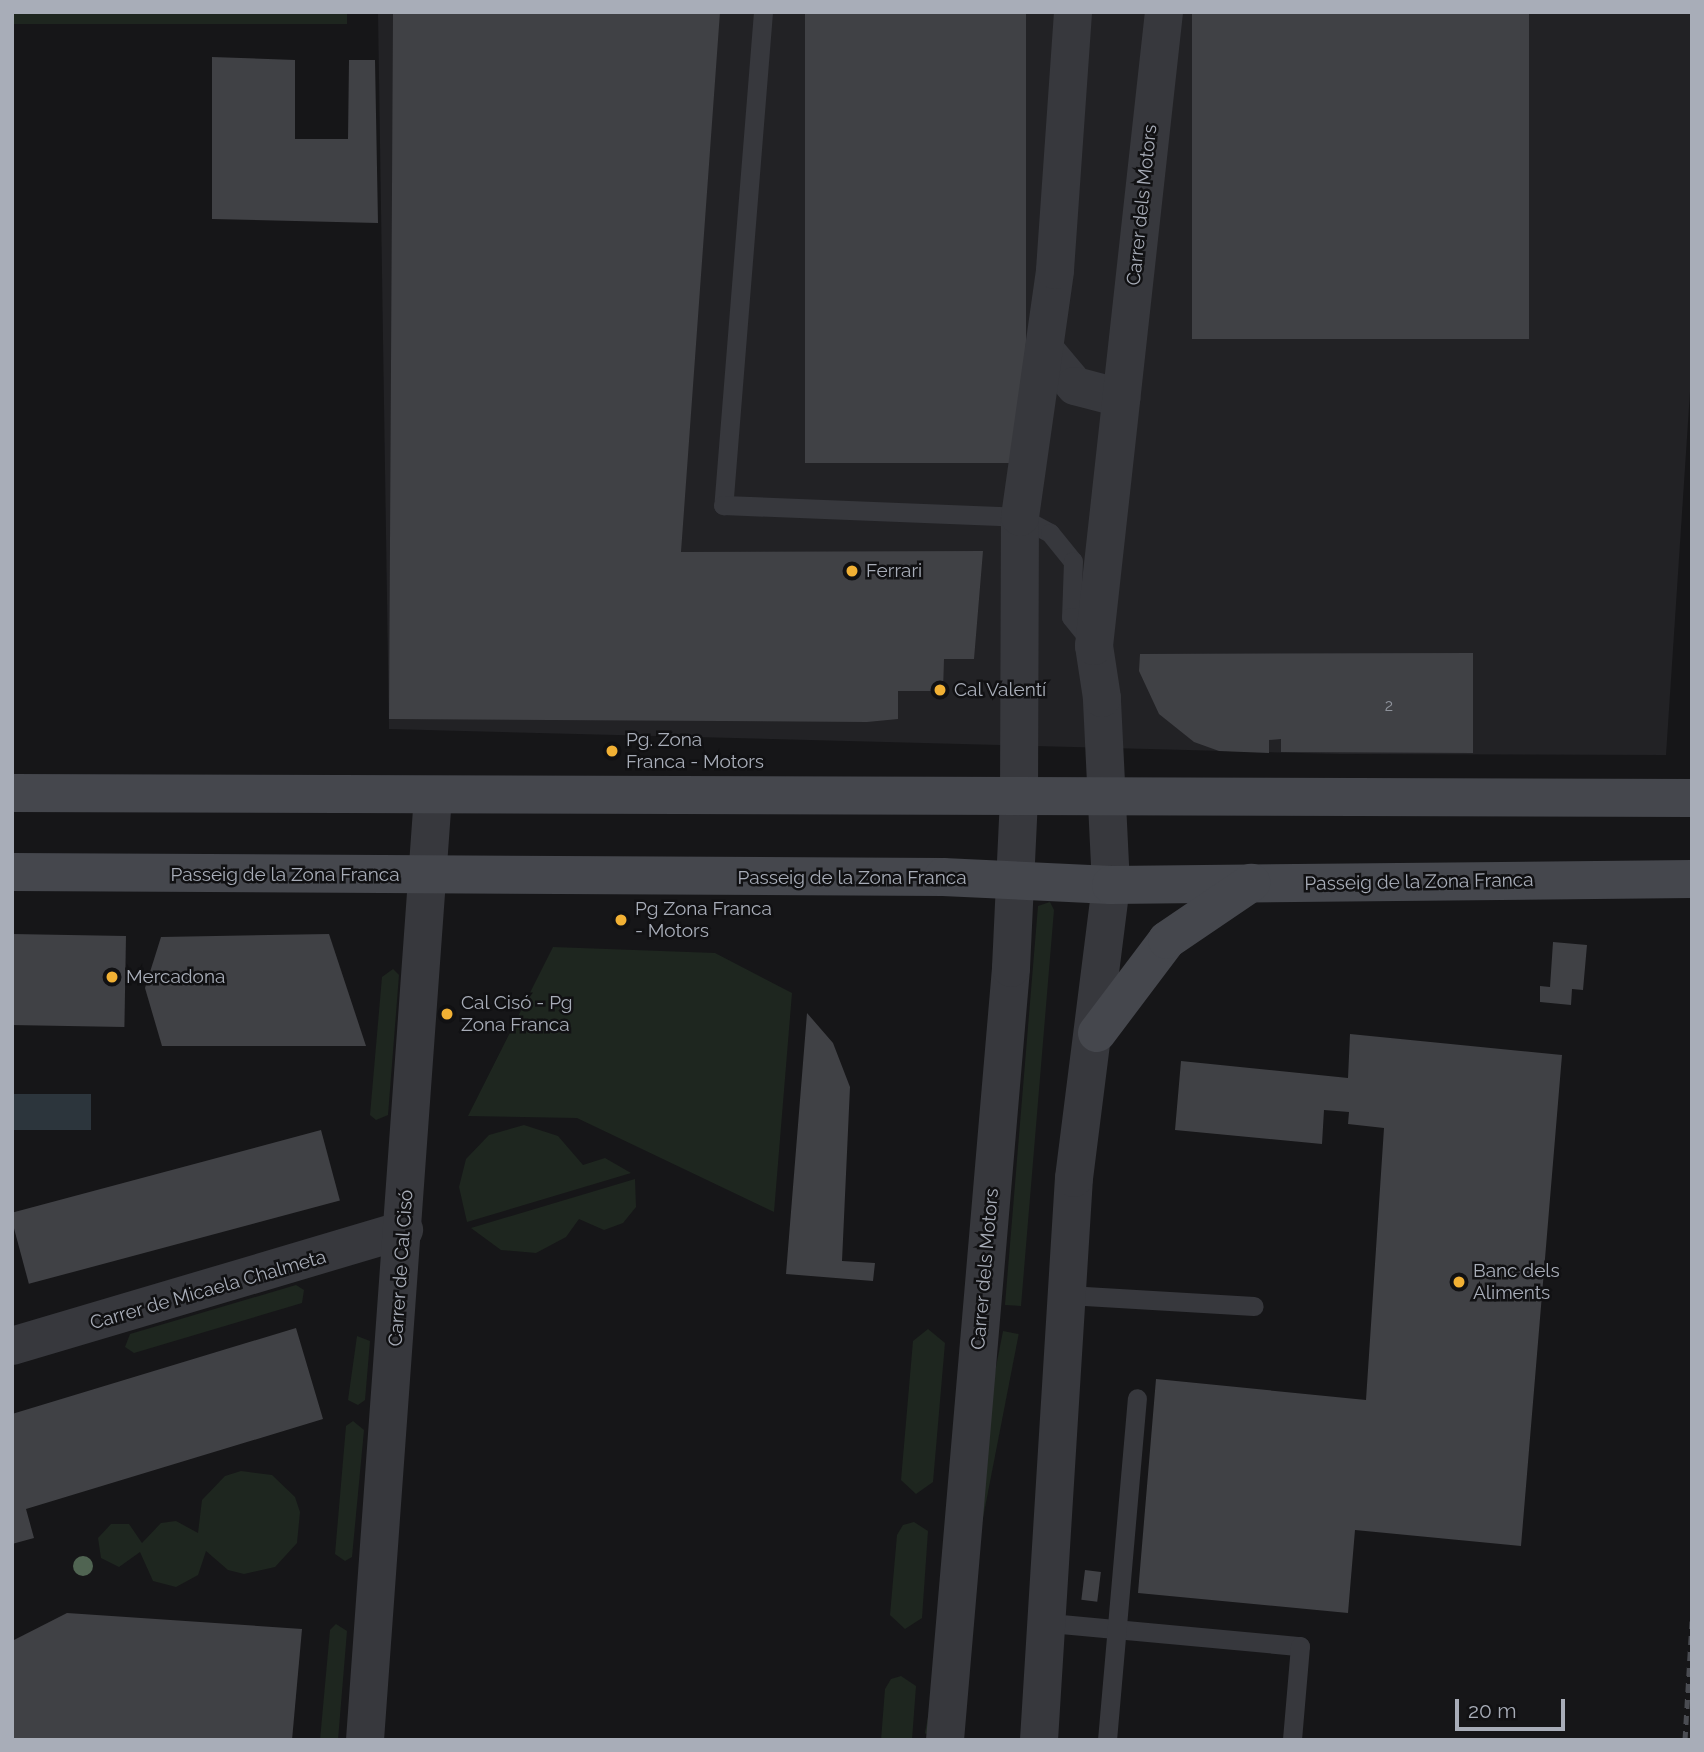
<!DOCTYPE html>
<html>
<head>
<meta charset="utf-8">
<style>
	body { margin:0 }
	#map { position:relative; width:1704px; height:1752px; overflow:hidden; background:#161618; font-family:Raleway,sans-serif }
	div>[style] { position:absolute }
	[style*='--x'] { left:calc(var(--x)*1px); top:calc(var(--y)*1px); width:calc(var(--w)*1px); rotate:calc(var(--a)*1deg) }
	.built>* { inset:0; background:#222225 }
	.green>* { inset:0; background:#1e261f; transform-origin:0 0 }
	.water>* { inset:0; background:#2c353c; transform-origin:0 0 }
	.building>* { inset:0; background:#404145; transform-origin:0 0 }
	.service>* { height:19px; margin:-9.5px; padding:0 9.5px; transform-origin:9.5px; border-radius:9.5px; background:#37383d }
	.minor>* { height:38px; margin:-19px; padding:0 19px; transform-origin:19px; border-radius:19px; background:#37383d }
	.secondary>* { height:38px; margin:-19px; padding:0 19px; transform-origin:19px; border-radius:19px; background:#45474d }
	.rail>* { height:5px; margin-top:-2.5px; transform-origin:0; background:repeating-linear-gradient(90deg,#4a4c52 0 9px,transparent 0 16px) }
	.trees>* { width:20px; height:20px; margin:-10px; border-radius:50%; background:#506452 }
	.dots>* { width:19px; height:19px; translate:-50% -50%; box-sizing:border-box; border:4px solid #111113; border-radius:50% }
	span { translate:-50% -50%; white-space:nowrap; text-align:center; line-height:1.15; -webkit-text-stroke:5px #111113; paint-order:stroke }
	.number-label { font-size:16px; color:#8e929b }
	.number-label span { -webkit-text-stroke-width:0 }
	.street-label { font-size:19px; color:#a8adb8 }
	.poi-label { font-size:19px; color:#a8adb8 }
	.left { translate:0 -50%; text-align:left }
	.frame { position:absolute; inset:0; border:14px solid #a8adb8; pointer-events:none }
	.scale { position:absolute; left:1455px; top:1699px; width:110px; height:32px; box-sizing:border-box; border:4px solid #a8adb8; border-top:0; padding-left:9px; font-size:21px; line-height:24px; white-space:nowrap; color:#a8adb8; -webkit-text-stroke:5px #111113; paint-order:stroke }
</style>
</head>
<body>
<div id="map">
	<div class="built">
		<i style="clip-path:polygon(378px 12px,1692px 12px,1692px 362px,1666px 755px,1339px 754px,389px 729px)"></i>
	</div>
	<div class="green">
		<i style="left:12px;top:12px;width:335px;height:12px"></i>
		<i style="clip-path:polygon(1050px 902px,1054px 910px,1021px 1306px,1005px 1305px,1038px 906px)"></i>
		<i style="clip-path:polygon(553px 947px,715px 953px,792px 993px,774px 1212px,577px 1118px,468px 1116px)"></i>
		<i style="clip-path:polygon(393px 969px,399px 975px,388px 1115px,376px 1120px,370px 1115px,382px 977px)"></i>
		<i style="clip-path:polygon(524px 1125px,558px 1136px,583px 1165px,605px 1158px,631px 1173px,467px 1222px,459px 1187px,466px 1159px,489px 1135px)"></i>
		<i style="clip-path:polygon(635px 1179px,636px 1207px,623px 1223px,604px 1230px,579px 1219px,566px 1237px,536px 1253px,501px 1250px,471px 1228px)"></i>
		<i style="clip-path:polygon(296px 1285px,304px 1290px,302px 1303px,134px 1353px,125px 1347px,130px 1334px)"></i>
		<i style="clip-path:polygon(928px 1329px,945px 1343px,933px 1482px,916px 1494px,901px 1480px,913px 1341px)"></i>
		<i style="left:1003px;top:1331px;width:16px;height:410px;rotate:11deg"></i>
		<i style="clip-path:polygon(357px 1336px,370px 1341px,365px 1400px,358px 1405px,348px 1400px)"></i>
		<i style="clip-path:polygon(353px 1421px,364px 1430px,352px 1557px,345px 1561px,335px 1554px,346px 1426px)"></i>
		<i style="clip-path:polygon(241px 1471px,272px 1475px,295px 1497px,300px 1512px,297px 1543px,275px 1567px,244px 1574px,228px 1570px,206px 1551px,198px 1575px,176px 1587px,153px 1581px,140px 1552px,119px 1567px,101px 1558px,98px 1538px,111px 1524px,129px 1524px,142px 1543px,161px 1523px,176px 1521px,198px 1533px,202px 1500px,225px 1476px)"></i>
		<i style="clip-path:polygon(914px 1522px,928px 1531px,922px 1618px,905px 1629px,890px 1615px,897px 1535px,903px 1525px)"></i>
		<i style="clip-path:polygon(336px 1624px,347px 1631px,338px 1740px,320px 1740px,330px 1630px)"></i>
		<i style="clip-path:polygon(901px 1676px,916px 1686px,912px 1740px,881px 1740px,885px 1689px,891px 1679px)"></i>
	</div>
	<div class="water">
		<i style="left:12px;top:1094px;width:79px;height:36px"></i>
	</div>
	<div class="building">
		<i style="clip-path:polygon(393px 12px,720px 12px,681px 552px,983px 551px,974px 659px,944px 659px,943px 691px,898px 691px,898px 719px,867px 722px,389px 719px)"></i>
		<i style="left:805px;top:12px;width:221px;height:451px"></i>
		<i style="left:1192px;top:12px;width:337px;height:327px"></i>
		<i style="clip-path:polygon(212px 57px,295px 60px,295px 139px,348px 139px,349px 60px,375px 60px,378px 223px,212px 219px)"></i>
		<i style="clip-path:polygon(1473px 653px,1473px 753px,1281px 752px,1281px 739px,1269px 740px,1269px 753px,1219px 751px,1194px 742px,1159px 714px,1139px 671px,1140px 654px)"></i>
		<i style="left:12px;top:934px;width:114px;height:91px;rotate:1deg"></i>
		<i style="clip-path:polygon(329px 934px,366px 1046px,162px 1046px,145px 988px,161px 937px)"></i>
		<i style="clip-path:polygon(1553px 942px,1587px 945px,1583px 990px,1572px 989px,1571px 1005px,1540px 1002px,1540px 986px,1550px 987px)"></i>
		<i style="clip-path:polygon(807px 1013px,833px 1043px,850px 1087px,842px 1261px,875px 1263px,873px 1281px,786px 1274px)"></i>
		<i style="clip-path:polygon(1350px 1034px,1562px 1055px,1521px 1546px,1355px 1530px,1348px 1613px,1138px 1593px,1156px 1379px,1366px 1400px,1384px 1128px,1348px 1124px,1349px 1112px,1324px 1110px,1322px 1144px,1175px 1130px,1181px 1061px,1348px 1078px)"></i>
		<i style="left:321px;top:1130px;width:73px;height:322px;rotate:75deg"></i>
		<i style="clip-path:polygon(296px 1328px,323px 1419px,26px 1509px,34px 1538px,12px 1544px,12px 1414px)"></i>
		<i style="left:1085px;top:1570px;width:16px;height:30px;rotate:7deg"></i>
		<i style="clip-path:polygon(67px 1613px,302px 1629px,292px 1740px,12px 1740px,12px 1641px)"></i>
	</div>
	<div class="service">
		<i style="--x:763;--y:12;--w:495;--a:94.6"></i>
		<i style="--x:723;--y:505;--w:297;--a:2.3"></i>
		<i style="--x:1020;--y:517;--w:34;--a:28"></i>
		<i style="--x:1050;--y:533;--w:36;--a:51"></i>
		<i style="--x:1073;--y:561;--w:56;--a:92"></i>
		<i style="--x:1071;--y:617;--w:36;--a:51"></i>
		<i style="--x:1068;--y:1295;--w:186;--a:3.4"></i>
		<i style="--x:1050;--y:1623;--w:251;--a:5.3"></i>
		<i style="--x:1300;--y:1646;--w:94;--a:94.9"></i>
		<i style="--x:1107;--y:1740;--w:343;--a:-85"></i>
	</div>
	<div class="minor">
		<i style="--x:1044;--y:349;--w:48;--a:50"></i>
		<i style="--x:1075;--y:386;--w:48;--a:14.6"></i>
		<i style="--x:12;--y:1346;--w:409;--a:-16.5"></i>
		<i style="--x:365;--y:1740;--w:947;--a:-85.88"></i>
		<i style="--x:945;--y:1740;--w:775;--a:-85.11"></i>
		<i style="--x:1011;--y:968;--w:171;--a:-87.3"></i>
		<i style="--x:1019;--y:797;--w:280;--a:-89.8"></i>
		<i style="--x:1020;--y:517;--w:249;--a:-81.9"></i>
		<i style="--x:1055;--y:270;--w:259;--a:-86"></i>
		<i style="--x:1039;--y:1740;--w:563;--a:-86.44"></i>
		<i style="--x:1074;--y:1178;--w:295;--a:-82.8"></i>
		<i style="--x:1111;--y:885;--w:187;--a:-92.8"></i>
		<i style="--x:1102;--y:698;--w:53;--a:-98.7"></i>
		<i style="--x:1094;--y:646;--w:638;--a:-83.7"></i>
	</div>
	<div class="secondary">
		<i style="--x:12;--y:793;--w:1680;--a:0.17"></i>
		<i style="--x:12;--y:872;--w:931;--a:0.31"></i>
		<i style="--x:943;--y:877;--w:168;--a:2.7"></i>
		<i style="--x:1111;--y:885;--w:581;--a:-0.59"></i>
		<i style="--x:1097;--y:1033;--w:116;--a:-53"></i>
		<i style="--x:1167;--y:940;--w:102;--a:-34.2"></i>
	</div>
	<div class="rail">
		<i style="--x:1685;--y:1740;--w:119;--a:-86.6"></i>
	</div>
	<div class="trees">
		<i style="left:83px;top:1566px"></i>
	</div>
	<div class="dots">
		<i style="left:852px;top:571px;background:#f2b134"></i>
		<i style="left:940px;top:690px;background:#f2b134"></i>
		<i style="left:612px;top:751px;background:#f2b134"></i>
		<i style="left:621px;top:920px;background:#f2b134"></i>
		<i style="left:112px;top:977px;background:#f2b134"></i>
		<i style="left:447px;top:1014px;background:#f2b134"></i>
		<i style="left:1459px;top:1282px;background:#f2b134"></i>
	</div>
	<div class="number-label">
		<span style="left:1389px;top:706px">2</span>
	</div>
	<div class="street-label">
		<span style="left:1142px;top:205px;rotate:-84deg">Carrer dels Motors</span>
		<span style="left:285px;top:875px">Passeig de la Zona Franca</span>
		<span style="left:852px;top:878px">Passeig de la Zona Franca</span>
		<span style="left:1419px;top:882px;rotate:-1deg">Passeig de la Zona Franca</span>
		<span style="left:401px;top:1268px;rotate:-86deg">Carrer de Cal Cisó</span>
		<span style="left:985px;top:1269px;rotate:-85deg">Carrer dels Motors</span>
		<span style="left:208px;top:1290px;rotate:-16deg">Carrer de Micaela Chalmeta</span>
	</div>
	<div class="poi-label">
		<span class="left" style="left:866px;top:571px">Ferrari</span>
		<span class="left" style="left:954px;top:690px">Cal Valentí</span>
		<span class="left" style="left:626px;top:751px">Pg. Zona<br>Franca - Motors</span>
		<span class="left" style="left:635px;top:920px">Pg Zona Franca<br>- Motors</span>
		<span class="left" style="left:126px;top:977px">Mercadona</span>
		<span class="left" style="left:461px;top:1014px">Cal Cisó - Pg<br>Zona Franca</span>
		<span class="left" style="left:1473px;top:1282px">Banc dels<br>Aliments</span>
	</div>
	<div class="frame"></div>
	<div class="scale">20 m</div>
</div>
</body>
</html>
